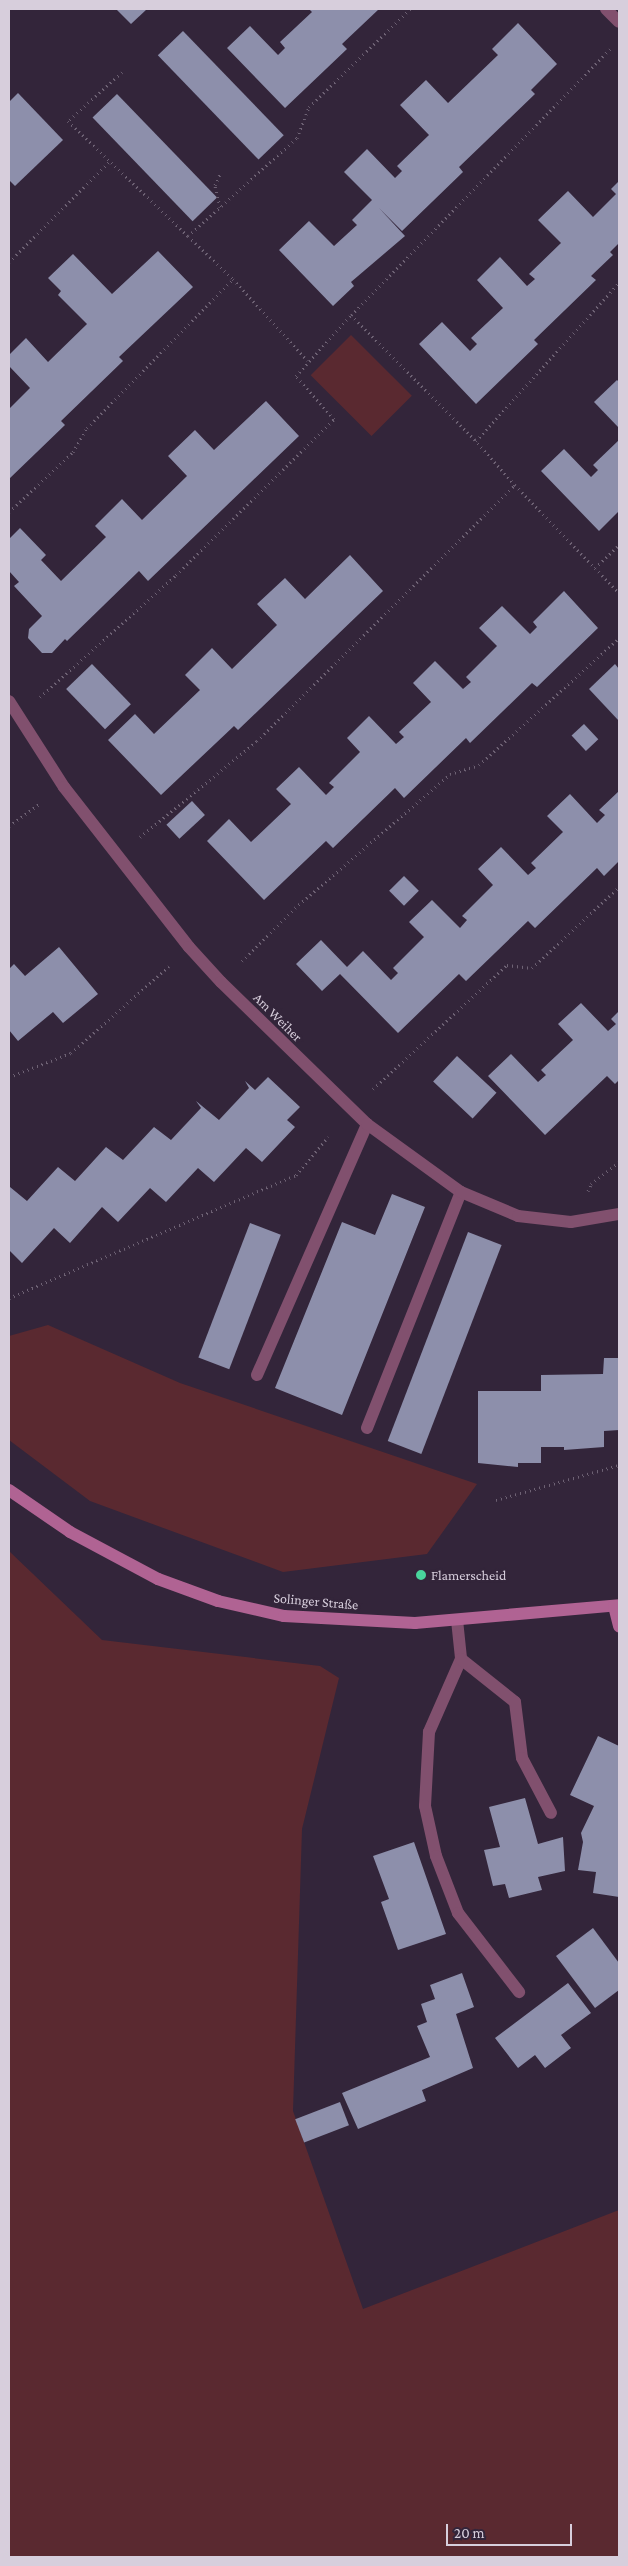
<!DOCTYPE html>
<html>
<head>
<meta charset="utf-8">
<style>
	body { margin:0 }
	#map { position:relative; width:628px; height:2566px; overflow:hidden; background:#33253a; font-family:"Crimson Pro",serif }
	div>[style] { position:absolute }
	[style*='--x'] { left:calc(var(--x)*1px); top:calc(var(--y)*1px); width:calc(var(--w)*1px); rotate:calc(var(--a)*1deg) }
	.green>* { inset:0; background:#5a2930; transform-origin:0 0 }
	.building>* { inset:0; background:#8d8fab; transform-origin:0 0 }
	.path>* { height:3px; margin-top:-1.5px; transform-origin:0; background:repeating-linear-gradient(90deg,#6e6274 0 1px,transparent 0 5px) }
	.service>* { height:12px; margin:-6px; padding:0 6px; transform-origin:6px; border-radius:6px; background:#81506e }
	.minor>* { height:12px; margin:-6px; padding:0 6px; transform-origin:6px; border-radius:6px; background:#81506e }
	.secondary>* { height:12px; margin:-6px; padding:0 6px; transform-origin:6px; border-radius:6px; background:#b06393 }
	.dots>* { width:14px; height:14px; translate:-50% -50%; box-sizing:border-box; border:2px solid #33253a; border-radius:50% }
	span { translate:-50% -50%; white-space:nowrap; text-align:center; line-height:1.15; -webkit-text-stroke:5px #33253a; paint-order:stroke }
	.street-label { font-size:14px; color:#d7cedc }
	.poi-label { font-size:14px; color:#d7cedc }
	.left { translate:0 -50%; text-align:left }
	.frame { position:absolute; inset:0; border:10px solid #d7cedc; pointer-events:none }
	.scale { position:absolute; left:446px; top:2524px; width:126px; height:22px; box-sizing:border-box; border:2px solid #d7cedc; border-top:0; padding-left:6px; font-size:15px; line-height:18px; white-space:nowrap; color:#d7cedc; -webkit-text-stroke:4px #33253a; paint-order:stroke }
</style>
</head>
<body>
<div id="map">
	<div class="green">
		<i style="left:351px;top:335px;width:86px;height:57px;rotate:45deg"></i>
		<i style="clip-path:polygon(48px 1325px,180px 1383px,477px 1484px,427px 1554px,283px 1572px,90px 1501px,9px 1440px,9px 1336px)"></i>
		<i style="clip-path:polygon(9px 1551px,102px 1640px,320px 1666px,339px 1678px,302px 1829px,293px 2111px,363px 2309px,619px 2210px,619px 2557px,9px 2557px)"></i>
	</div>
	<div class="building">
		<i style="clip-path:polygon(116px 9px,147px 9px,131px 24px)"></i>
		<i style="clip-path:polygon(309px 9px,379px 9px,342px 44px,347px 49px,285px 108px,227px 48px,250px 26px,278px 55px,285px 48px,280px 42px,312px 12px)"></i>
		<i style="clip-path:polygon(518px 23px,557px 64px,531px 90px,535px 94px,459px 167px,463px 172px,402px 231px,379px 208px,405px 236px,351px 282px,354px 286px,333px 306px,279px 250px,309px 221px,334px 246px,357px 225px,352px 220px,372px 200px,344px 172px,367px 149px,395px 178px,402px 171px,397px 166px,429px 135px,400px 105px,426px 80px,448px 103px,498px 55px,492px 49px)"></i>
		<i style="left:183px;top:31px;width:145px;height:35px;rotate:46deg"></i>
		<i style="clip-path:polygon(18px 93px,63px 140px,15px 186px,9px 180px,9px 102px)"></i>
		<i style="left:117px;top:94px;width:144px;height:34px;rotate:46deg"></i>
		<i style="clip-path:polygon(619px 181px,619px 243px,610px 252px,613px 255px,591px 276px,596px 280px,534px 340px,538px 344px,476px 404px,419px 344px,442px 322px,470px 351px,477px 344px,471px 338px,503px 308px,477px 280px,500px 257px,527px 286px,535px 279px,529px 274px,561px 243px,538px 220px,568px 191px,593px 217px,616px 194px,611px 189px)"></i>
		<i style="clip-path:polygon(158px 251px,193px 287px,119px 357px,123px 361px,61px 421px,65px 425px,9px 479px,9px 409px,30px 388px,9px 366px,9px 355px,26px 338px,48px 362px,87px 324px,58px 295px,61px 291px,48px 278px,73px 254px,112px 294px)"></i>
		<i style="clip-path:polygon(617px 380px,619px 382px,619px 428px,594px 402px)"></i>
		<i style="clip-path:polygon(266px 401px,299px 436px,148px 581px,139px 571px,67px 641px,65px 639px,52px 653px,42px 653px,28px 638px,29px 629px,42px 616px,14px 586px,19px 582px,9px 571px,9px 539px,20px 528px,46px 555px,41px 560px,61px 581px,106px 537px,95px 526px,122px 499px,142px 520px,187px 476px,168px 456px,195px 430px,214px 450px)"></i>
		<i style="clip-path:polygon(619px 440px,619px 511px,599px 531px,541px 471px,564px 449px,591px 477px,598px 470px,593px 465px)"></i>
		<i style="clip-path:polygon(350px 555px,383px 591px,238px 730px,234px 726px,161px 795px,108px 740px,135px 714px,154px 734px,200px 690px,185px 675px,212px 648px,232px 669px,277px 625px,257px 604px,285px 578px,305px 599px)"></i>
		<i style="clip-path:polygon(564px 591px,598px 628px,537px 687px,532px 683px,470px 743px,466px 738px,404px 798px,395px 788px,333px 848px,326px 841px,264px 900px,207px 841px,229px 819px,251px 842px,291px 804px,276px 789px,299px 767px,326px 795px,334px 787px,329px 783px,360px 752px,347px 738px,369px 716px,396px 744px,404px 737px,399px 732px,431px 702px,413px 683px,435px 661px,463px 689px,471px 682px,466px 677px,497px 646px,479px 628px,502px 606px,530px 634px,537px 627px,533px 622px)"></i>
		<i style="left:92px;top:664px;width:56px;height:36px;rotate:46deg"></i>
		<i style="clip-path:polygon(615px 664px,619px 669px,619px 721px,589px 689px)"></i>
		<i style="left:584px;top:724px;width:21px;height:17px;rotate:47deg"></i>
		<i style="clip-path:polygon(619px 791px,619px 861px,604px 876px,597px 868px,535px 928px,528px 921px,466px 981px,459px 974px,398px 1033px,340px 974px,322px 991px,296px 964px,321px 940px,347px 967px,363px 951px,391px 980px,398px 973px,393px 968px,424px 937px,409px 922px,432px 900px,460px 928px,467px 920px,462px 916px,493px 885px,478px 869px,501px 847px,528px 875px,536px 868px,531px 863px,563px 832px,547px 816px,570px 794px,597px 823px,605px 815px,599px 810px)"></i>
		<i style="left:192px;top:801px;width:19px;height:35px;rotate:47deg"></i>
		<i style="left:404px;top:876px;width:21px;height:21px;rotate:45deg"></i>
		<i style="clip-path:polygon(59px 947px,98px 994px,63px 1023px,53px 1012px,18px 1041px,9px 1030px,9px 969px,14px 964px,25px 976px)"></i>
		<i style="clip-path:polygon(581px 1003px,608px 1031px,616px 1024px,611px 1019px,619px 1011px,619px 1080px,615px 1084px,607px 1076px,545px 1135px,488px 1076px,511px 1054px,538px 1082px,546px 1075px,541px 1070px,573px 1040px,558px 1024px)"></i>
		<i style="left:457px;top:1056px;width:54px;height:35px;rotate:43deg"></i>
		<i style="clip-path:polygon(268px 1077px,300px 1107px,287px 1120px,295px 1127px,262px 1162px,246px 1148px,214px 1182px,198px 1168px,166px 1202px,150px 1188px,118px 1222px,102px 1207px,70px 1243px,54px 1228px,22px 1263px,9px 1250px,10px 1187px,27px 1201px,58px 1167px,75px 1181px,106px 1147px,123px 1160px,154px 1127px,171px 1140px,201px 1108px,196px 1101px,219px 1120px,249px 1088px,245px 1081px,255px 1090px)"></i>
		<i style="clip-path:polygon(392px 1194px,425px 1207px,342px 1415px,275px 1388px,342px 1222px,375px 1235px)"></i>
		<i style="left:250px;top:1223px;width:33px;height:144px;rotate:21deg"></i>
		<i style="left:468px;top:1232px;width:36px;height:224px;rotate:21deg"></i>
		<i style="clip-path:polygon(604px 1358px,619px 1358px,619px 1430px,604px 1431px,604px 1447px,564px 1450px,564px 1447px,541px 1447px,541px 1463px,518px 1463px,518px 1467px,478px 1463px,478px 1391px,541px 1391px,541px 1375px,603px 1374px)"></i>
		<i style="clip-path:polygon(598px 1736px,619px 1746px,619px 1897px,593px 1893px,596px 1872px,578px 1870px,583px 1842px,581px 1833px,594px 1806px,570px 1795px)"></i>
		<i style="clip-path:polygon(525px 1798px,538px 1844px,563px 1837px,565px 1871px,538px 1877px,542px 1890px,509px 1898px,505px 1884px,493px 1886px,484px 1850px,500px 1847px,489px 1807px)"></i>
		<i style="clip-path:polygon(414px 1842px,446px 1934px,398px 1950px,381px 1902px,389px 1899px,373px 1856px)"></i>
		<i style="clip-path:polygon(593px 1928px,619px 1963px,619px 1990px,595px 2008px,556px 1956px)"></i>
		<i style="clip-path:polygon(462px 1973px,474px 2007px,456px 2014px,473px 2068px,422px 2090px,426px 2101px,358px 2129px,342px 2093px,430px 2057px,417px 2026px,427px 2022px,421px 2004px,435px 1999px,430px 1985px)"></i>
		<i style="clip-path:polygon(568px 1983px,591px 2013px,561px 2035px,571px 2048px,545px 2068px,535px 2055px,518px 2068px,495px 2038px)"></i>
		<i style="left:340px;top:2102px;width:25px;height:48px;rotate:69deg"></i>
	</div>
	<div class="path">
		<i style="--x:610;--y:49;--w:371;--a:134.2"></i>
		<i style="--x:351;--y:315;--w:177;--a:45.2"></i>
		<i style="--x:476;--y:441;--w:213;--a:-47.9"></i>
		<i style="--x:122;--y:72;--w:73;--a:137.8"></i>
		<i style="--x:68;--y:121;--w:166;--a:43.8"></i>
		<i style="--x:188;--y:236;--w:147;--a:-42"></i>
		<i style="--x:297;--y:138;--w:33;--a:-69"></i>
		<i style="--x:309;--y:107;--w:141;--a:-44.1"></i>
		<i style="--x:220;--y:207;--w:23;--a:-103"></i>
		<i style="--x:215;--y:185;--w:14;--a:-65"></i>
		<i style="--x:188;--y:236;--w:62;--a:43.7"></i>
		<i style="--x:233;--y:279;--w:110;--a:47.6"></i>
		<i style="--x:9;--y:262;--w:143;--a:-45"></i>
		<i style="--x:515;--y:485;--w:115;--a:46.1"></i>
		<i style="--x:595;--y:568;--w:33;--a:-44"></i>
		<i style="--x:9;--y:512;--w:88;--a:-43.2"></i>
		<i style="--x:73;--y:452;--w:28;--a:-60"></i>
		<i style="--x:87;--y:428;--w:209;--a:-45.6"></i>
		<i style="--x:595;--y:568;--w:35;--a:46"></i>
		<i style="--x:40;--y:697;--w:183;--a:-41.9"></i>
		<i style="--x:176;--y:575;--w:222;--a:-44.6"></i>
		<i style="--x:334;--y:419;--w:57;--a:-131.5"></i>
		<i style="--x:296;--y:376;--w:82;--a:-48"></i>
		<i style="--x:9;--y:826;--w:39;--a:-36"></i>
		<i style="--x:140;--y:837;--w:151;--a:-39.4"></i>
		<i style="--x:257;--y:741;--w:363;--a:-44.8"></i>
		<i style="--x:515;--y:485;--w:59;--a:-131.6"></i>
		<i style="--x:242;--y:961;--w:75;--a:-45"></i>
		<i style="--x:295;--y:908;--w:205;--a:-40.8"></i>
		<i style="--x:450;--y:774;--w:30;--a:-17"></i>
		<i style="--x:479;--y:765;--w:189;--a:-42.2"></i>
		<i style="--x:9;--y:1077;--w:66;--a:-21.2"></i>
		<i style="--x:71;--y:1053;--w:131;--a:-41.6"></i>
		<i style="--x:373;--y:1089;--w:183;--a:-42.8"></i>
		<i style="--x:507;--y:965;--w:25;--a:7"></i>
		<i style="--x:532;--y:968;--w:119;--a:-43"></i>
		<i style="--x:588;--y:1191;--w:8;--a:-67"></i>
		<i style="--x:591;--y:1184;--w:36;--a:-38"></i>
		<i style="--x:9;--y:1298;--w:312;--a:-23.2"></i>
		<i style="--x:296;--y:1175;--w:50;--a:-49.9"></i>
		<i style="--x:496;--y:1500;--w:128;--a:-15.9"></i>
	</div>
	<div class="service">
		<i style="--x:257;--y:1375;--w:274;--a:-66.3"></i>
		<i style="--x:367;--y:1428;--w:254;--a:-68.3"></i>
		<i style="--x:457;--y:1620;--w:39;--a:84"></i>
		<i style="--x:461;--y:1659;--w:80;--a:113.7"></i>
		<i style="--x:429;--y:1732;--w:74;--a:93.1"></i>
		<i style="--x:425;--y:1806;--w:51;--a:77.6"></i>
		<i style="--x:436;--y:1856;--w:61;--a:68.9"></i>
		<i style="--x:458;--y:1913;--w:100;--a:52.3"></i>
		<i style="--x:461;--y:1659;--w:69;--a:38.5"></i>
		<i style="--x:515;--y:1702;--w:56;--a:82.9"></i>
		<i style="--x:522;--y:1758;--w:62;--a:62.2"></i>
	</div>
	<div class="minor">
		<i style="--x:606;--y:9;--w:18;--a:45"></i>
		<i style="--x:9;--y:701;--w:102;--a:57.4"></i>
		<i style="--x:64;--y:787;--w:203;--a:52"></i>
		<i style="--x:189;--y:947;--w:47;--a:47.6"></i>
		<i style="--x:221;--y:982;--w:204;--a:44.2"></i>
		<i style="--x:367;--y:1124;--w:116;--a:35.9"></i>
		<i style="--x:461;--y:1192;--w:62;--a:22.8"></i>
		<i style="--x:518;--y:1216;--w:53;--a:6.5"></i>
		<i style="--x:571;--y:1222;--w:49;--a:-9.5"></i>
	</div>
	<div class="secondary">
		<i style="--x:9;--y:1490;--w:74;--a:34.5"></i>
		<i style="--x:70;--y:1532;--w:100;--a:28.1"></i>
		<i style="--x:158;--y:1579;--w:64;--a:20.1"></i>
		<i style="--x:218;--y:1601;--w:68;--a:12.8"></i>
		<i style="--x:284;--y:1616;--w:131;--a:3.1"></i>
		<i style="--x:415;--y:1623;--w:205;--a:-5"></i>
		<i style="--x:614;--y:1606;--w:21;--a:76"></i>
	</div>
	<div class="dots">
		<i style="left:421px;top:1575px;background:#49d49c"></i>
	</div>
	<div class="street-label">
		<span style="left:278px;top:1017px;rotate:45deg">Am Weiher</span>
		<span style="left:316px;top:1601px;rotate:5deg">Solinger Straße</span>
	</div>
	<div class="poi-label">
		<span class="left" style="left:431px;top:1575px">Flamerscheid</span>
	</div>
	<div class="frame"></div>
	<div class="scale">20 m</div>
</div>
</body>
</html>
